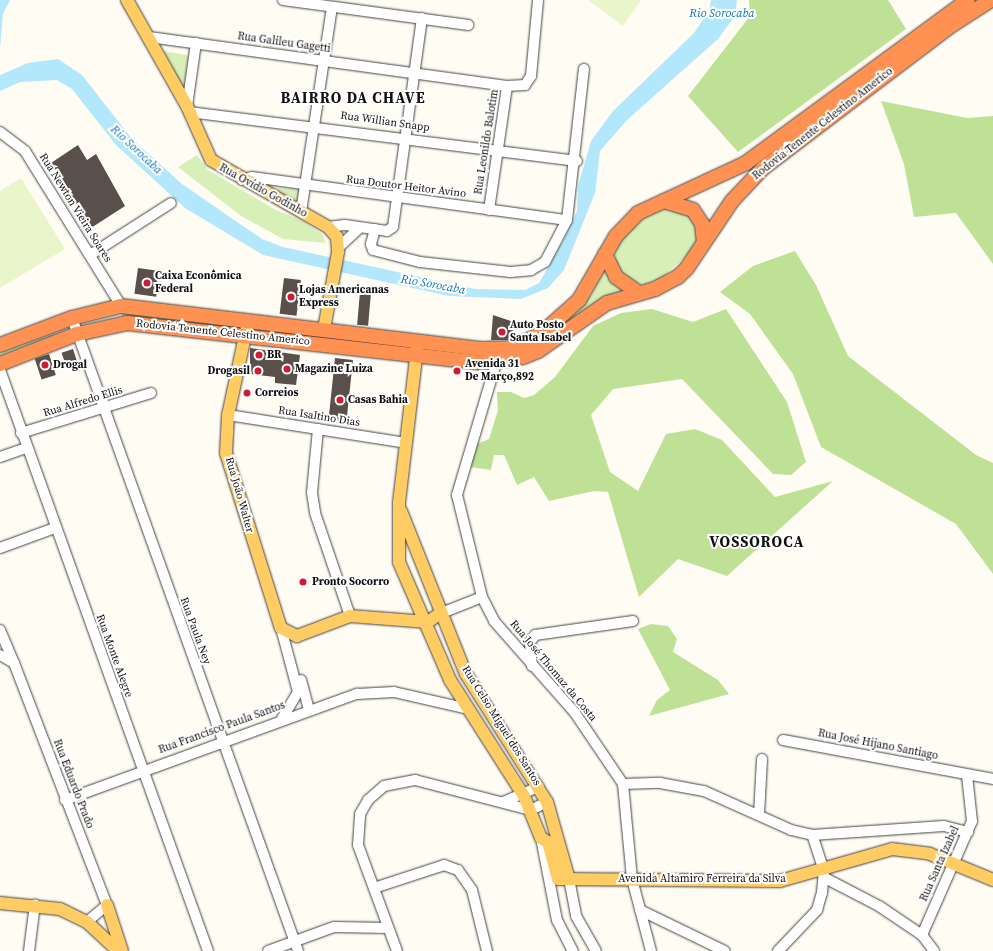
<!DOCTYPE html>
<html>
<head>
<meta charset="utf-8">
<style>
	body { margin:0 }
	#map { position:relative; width:993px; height:951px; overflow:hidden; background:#fffcf4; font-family:"Source Serif 4",serif }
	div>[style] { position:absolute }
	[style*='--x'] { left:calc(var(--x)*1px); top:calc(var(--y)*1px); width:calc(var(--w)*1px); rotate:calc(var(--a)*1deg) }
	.green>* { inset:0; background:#d9efb8 }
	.forest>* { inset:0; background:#bee196 }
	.pitch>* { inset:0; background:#eaf5cb }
	.water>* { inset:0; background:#b3e7fc }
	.building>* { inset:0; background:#5a504b; transform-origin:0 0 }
	.roads { filter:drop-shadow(0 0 1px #434343) drop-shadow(0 0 1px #434343) }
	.minor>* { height:10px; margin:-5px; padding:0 5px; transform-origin:5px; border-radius:5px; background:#fff }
	.major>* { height:12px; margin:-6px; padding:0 6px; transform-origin:6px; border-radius:6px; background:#ffcc64 }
	.highway>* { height:14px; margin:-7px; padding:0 7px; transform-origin:7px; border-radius:7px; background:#ff9252 }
	.dots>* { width:11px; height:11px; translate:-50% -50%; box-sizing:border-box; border:2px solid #fff; border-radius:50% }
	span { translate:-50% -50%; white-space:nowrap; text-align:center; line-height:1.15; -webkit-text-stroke:4px #fff; paint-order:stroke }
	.street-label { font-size:11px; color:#101010 }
	.poi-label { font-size:11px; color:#101010; font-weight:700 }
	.left { translate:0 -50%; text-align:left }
	.right { translate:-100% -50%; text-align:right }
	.water-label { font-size:12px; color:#0b77b1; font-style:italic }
	.district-label { font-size:15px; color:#101010; font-weight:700; letter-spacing:1px }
</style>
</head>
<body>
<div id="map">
	<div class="green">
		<i style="clip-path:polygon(164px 51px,191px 56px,186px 93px)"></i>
		<i style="clip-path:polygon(197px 155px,208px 170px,276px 210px,303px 221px,322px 234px,326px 243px,283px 239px,241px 216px,178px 167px)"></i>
		<i style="clip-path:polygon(274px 188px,302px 189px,300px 202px,273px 190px)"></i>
		<i style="clip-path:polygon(666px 206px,694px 217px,699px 234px,691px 252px,660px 279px,645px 284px,627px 281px,616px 264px,615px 253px,623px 237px,638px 220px)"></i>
		<i style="clip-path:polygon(606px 266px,611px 280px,623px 290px,586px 309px,564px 328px,508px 359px,421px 352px,422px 345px,493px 354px,575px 311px,592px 294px)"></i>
		<i style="clip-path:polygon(122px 310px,212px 323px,212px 326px,122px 320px)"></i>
		<i style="clip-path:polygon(55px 333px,55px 335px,0 357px,0 352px)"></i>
	</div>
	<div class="forest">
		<i style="clip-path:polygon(749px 0,888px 0,906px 29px,738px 152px,688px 96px,750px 16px)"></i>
		<i style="clip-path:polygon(881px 101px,967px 118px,993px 116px,993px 264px,956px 213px,914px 217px,904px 164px)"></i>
		<i style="clip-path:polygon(795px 251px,816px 285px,848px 356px,976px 455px,993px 463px,993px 574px,956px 524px,821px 447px,793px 374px,750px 314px,720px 292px,753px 266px)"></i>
		<i style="clip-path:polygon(652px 309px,693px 322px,726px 309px,787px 402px,806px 462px,791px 475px,773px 474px,682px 379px,613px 389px,591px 415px,610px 472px,638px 491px,666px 434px,695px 429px,722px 440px,775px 497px,833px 481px,727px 576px,678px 559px,639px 597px,608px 492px,594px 491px,549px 501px,534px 477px,517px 485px,504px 455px,494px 455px,491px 470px,470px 467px,477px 444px,489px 439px,498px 410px,497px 392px,511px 392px,524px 398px,534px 395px,555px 377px,593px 326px,621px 313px)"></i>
		<i style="clip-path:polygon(651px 624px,668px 626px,677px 639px,673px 652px,718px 680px,729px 694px,649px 716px,657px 700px,670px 690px,638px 629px)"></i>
	</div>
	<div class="pitch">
		<i style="clip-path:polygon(588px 0,641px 0,623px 26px)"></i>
		<i style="clip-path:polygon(21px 178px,65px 249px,0 288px,0 191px)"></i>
	</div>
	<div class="water">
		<i style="clip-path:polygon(0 0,10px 0,3px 14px,0 48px)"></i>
		<i style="clip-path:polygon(711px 0,737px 0,735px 16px,718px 39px,627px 120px,600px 151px,595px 193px,564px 270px,548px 288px,521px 299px,449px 296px,263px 255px,185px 208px,116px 145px,72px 89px,57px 80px,20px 82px,0 91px,0 75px,28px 63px,58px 59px,82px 75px,132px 139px,182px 184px,262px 239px,283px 247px,475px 289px,525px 290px,539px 283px,563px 241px,577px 211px,578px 186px,591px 141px,613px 111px,694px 33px,709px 11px)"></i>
	</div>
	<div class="building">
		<i style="clip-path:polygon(78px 145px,87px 160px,96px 154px,125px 206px,91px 228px,51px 163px)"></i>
		<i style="left:138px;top:268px;width:22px;height:26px;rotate:8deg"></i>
		<i style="left:284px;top:278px;width:17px;height:36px;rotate:7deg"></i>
		<i style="left:360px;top:292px;width:11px;height:33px;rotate:5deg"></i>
		<i style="clip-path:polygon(493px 315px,514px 322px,512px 340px,491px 340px)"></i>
		<i style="clip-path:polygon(250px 348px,300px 355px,296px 385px,275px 383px,275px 377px,250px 374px)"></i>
		<i style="left:73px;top:349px;width:16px;height:12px;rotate:72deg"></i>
		<i style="left:49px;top:354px;width:22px;height:15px;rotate:72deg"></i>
		<i style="left:335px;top:358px;width:18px;height:64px;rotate:6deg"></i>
	</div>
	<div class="roads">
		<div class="minor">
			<i style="--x:283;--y:0;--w:187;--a:7.7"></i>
			<i style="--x:149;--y:37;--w:361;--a:7.8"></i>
			<i style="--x:507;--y:86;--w:18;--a:-3"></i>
			<i style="--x:525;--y:85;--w:11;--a:-56"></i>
			<i style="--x:531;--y:76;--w:76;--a:-84.7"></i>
			<i style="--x:187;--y:106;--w:64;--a:-81.9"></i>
			<i style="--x:189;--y:112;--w:391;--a:7.2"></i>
			<i style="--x:0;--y:132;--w:31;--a:37"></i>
			<i style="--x:25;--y:151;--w:182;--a:58.2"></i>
			<i style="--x:242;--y:180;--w:10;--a:-17"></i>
			<i style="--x:252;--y:177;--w:318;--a:7.8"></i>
			<i style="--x:489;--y:210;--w:125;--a:-81.7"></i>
			<i style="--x:301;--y:212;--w:207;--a:-81.4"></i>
			<i style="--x:328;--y:227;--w:17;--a:-7"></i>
			<i style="--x:345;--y:225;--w:42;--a:8.1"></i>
			<i style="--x:387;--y:231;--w:7;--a:-34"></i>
			<i style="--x:393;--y:227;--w:211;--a:-82.1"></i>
			<i style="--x:375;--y:229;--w:16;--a:105"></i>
			<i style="--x:371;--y:244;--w:6;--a:72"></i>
			<i style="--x:373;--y:250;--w:49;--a:14.3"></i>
			<i style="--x:420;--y:262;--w:91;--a:6.3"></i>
			<i style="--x:510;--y:272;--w:21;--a:-5"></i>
			<i style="--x:531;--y:270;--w:16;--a:-30"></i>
			<i style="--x:545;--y:262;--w:47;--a:-62.4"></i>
			<i style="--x:567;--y:220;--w:152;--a:-83.6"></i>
			<i style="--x:339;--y:247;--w:26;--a:-43"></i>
			<i style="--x:90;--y:255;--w:96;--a:-32.7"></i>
			<i style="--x:72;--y:318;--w:672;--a:70.35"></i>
			<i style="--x:496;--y:363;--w:138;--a:106.5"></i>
			<i style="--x:457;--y:495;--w:105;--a:76.2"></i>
			<i style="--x:482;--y:597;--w:27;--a:63"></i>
			<i style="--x:494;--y:621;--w:123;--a:48.6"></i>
			<i style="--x:575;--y:713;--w:86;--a:55.9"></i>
			<i style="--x:623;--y:784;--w:37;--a:-2"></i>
			<i style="--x:660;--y:783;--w:45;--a:10.3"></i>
			<i style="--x:704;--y:791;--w:95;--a:24.1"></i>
			<i style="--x:791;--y:830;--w:22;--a:13"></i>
			<i style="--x:812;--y:835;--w:132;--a:-3.9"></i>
			<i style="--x:944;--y:826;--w:25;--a:14"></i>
			<i style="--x:0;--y:370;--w:617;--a:70.3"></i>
			<i style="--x:228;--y:415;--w:180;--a:8.9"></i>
			<i style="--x:318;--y:429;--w:64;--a:95.4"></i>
			<i style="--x:312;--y:493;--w:20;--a:81"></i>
			<i style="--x:315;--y:513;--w:109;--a:71.2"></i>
			<i style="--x:21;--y:433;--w:136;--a:-17.1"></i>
			<i style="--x:0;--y:457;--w:28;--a:-19"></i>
			<i style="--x:0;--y:548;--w:59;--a:-20"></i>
			<i style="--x:439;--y:614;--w:46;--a:-21.6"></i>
			<i style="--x:281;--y:628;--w:66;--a:75.1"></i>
			<i style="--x:298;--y:692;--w:31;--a:121"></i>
			<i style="--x:0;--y:630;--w:36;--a:67"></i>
			<i style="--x:0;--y:655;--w:16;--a:30"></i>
			<i style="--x:14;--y:663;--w:259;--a:69"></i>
			<i style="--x:107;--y:905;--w:26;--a:140"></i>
			<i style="--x:532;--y:666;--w:24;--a:-95"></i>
			<i style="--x:530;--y:642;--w:9;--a:-54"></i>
			<i style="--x:535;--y:635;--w:99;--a:-8.1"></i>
			<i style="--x:301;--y:680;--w:30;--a:75"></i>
			<i style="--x:783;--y:740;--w:214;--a:10.5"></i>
			<i style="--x:623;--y:784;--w:95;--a:84.6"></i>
			<i style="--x:632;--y:879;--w:74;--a:75.2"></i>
			<i style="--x:65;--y:800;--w:311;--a:-20"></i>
			<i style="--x:357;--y:694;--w:37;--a:-3"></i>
			<i style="--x:394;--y:692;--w:76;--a:12.9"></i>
			<i style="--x:503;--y:802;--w:39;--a:-23"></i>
			<i style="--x:759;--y:815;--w:56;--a:-86.9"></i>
			<i style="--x:541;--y:838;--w:84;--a:79"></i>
			<i style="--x:557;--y:920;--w:35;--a:63"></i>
			<i style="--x:825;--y:878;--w:61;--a:27.4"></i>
			<i style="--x:879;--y:906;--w:52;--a:34"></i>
			<i style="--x:922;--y:935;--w:20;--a:53"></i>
			<i style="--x:569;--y:879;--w:38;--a:79"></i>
			<i style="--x:576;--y:916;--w:40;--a:60.3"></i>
			<i style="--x:374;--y:888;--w:74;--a:-18.2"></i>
			<i style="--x:444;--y:865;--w:15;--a:20"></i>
			<i style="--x:458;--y:870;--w:24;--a:55"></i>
			<i style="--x:472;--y:890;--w:63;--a:76.2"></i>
			<i style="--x:640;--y:910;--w:94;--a:25.8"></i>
			<i style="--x:922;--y:935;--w:124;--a:-66.3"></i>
			<i style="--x:972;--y:821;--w:45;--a:-96.3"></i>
			<i style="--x:29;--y:951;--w:47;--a:-82.7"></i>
			<i style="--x:268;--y:951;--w:70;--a:-20"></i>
			<i style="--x:334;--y:927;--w:54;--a:1.1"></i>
			<i style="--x:397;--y:951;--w:113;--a:-110.2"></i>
			<i style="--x:358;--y:845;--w:31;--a:-86"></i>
			<i style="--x:360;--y:814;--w:16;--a:-60"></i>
			<i style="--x:368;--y:800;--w:21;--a:-41"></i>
			<i style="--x:384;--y:786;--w:32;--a:-11"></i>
			<i style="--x:415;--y:780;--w:120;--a:14.5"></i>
			<i style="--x:531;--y:810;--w:18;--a:-27"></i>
			<i style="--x:778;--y:951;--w:57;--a:-46.4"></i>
			<i style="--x:817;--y:910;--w:18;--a:-74"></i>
			<i style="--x:822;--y:893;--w:22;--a:-85"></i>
			<i style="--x:824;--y:871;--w:38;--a:-108"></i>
		</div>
		<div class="major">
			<i style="--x:127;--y:0;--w:122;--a:60.5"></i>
			<i style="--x:187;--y:106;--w:59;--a:66"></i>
			<i style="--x:211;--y:160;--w:135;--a:29.8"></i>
			<i style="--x:328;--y:227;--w:13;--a:48"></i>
			<i style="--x:337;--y:237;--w:15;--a:86"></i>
			<i style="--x:338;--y:252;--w:78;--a:100.3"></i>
			<i style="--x:248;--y:322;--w:95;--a:102.1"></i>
			<i style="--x:228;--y:415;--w:38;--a:93"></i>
			<i style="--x:226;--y:453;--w:183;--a:72.6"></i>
			<i style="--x:281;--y:628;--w:18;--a:27"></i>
			<i style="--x:297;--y:636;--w:57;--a:-20.7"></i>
			<i style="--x:350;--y:616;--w:78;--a:4.4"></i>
			<i style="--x:428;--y:622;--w:14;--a:-36"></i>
			<i style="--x:418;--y:341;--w:162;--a:96.7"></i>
			<i style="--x:399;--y:502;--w:60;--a:90"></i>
			<i style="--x:399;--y:562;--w:129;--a:66.6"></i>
			<i style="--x:450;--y:680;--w:138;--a:57.5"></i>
			<i style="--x:524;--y:796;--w:45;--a:68"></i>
			<i style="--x:541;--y:838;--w:8;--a:30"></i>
			<i style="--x:548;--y:842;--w:38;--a:75"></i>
			<i style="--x:558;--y:879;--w:222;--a:0.5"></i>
			<i style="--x:780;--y:881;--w:116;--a:-15.9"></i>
			<i style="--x:892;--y:849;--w:38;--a:7"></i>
			<i style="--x:930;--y:854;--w:68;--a:22.4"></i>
			<i style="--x:401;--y:511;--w:175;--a:68.3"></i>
			<i style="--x:466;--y:674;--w:151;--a:57.7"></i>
			<i style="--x:547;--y:802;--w:80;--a:74.1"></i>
			<i style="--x:0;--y:903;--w:60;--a:5.7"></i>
			<i style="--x:60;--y:909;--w:30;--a:26"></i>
			<i style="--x:87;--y:922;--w:42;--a:43.1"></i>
			<i style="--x:107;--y:905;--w:48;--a:71.9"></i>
		</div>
		<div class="highway">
			<i style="--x:664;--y:201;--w:30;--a:17"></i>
			<i style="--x:693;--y:210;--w:17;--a:57"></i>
			<i style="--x:702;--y:224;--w:18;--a:84"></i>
			<i style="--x:605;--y:254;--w:25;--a:64"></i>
			<i style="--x:616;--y:277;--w:28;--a:35"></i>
			<i style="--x:0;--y:345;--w:77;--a:-20.6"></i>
			<i style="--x:72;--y:318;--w:50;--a:-13.8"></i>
			<i style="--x:121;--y:306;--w:366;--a:6.8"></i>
			<i style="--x:484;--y:349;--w:30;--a:-2"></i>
			<i style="--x:514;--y:348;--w:32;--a:-28"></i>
			<i style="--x:542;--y:333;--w:50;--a:-41.7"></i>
			<i style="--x:579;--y:300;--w:74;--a:-60"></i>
			<i style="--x:616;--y:236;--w:32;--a:-46"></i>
			<i style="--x:638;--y:213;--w:119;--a:-24.8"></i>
			<i style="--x:746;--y:163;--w:275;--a:-36.3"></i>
			<i style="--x:0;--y:364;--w:83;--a:-21.3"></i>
			<i style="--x:77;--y:334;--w:51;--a:-12.4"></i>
			<i style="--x:127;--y:323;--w:358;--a:6.4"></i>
			<i style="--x:483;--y:363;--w:40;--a:-8.5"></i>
			<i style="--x:523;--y:357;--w:16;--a:-22"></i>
			<i style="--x:538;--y:351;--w:84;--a:-34.8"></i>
			<i style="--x:607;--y:303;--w:50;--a:-16.3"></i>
			<i style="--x:655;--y:289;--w:26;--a:-28"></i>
			<i style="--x:678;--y:277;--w:13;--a:-45"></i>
			<i style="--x:687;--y:268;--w:81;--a:-56.1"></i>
			<i style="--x:732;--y:201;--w:44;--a:-46.8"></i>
			<i style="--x:762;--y:169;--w:238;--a:-37.2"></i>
			<i style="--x:952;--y:25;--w:46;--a:-32.7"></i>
		</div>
	</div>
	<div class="dots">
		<i style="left:147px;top:283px;background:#d01932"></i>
		<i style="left:291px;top:297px;background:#d01932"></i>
		<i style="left:502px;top:332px;background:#d01932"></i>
		<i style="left:259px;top:355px;background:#d01932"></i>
		<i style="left:45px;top:365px;background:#d01932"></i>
		<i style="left:287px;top:369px;background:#d01932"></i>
		<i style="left:258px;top:371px;background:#d01932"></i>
		<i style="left:457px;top:371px;background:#d01932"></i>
		<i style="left:247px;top:393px;background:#d01932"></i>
		<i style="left:340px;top:400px;background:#d01932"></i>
		<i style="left:303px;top:582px;background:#d01932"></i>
	</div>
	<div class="street-label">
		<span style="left:284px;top:43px;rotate:8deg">Rua Galileu Gagetti</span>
		<span style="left:385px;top:122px;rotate:8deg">Rua Willian Snapp</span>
		<span style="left:823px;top:124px;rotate:-38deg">Rodovia Tenente Celestino Americo</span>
		<span style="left:487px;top:142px;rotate:-81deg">Rua Leonildo Balotim</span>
		<span style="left:406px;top:187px;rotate:7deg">Rua Doutor Heitor Avino</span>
		<span style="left:263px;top:191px;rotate:29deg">Rua Ovídio Godinho</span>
		<span style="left:75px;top:208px;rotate:58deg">Rua Newton Vieira Soares</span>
		<span style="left:223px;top:333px;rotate:6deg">Rodovia Tenente Celestino Americo</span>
		<span style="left:83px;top:402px;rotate:-17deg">Rua Alfredo Ellis</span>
		<span style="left:319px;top:417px;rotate:9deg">Rua Isaltino Dias</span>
		<span style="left:239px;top:495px;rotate:74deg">Rua João Walter</span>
		<span style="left:195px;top:631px;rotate:70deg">Rua Paula Ney</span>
		<span style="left:114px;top:656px;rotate:70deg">Rua Monte Alegre</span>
		<span style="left:553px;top:671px;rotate:50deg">Rua José Thomaz da Costa</span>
		<span style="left:501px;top:726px;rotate:58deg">Rua Celso Miguel dos Santos</span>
		<span style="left:222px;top:728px;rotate:-20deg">Rua Francisco Paula Santos</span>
		<span style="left:878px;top:745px;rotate:11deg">Rua José Hijano Santiago</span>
		<span style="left:73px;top:784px;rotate:69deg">Rua Eduardo Prado</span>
		<span style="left:940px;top:864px;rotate:-66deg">Rua Santa Izabel</span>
		<span style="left:702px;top:879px">Avenida Altamiro Ferreira da Silva</span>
	</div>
	<div class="poi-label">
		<span class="left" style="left:155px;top:283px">Caixa Econômica<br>Federal</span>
		<span class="left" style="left:299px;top:297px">Lojas Americanas<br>Express</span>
		<span class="left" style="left:510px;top:332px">Auto Posto<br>Santa Isabel</span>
		<span class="left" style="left:267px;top:355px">BR</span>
		<span class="left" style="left:53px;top:365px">Drogal</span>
		<span class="left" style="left:465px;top:371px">Avenida 31<br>De Março,892</span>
		<span class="left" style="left:295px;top:369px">Magazine Luiza</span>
		<span class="right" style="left:250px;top:371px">Drogasil</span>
		<span class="left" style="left:255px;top:393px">Correios</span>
		<span class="left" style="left:348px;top:400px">Casas Bahia</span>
		<span class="left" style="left:312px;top:582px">Pronto Socorro</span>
	</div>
	<div class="water-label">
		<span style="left:722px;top:14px">Rio Sorocaba</span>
		<span style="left:136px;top:150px;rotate:43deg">Rio Sorocaba</span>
		<span style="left:433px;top:285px;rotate:10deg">Rio Sorocaba</span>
	</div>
	<div class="district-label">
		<span style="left:353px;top:98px">BAIRRO DA CHAVE</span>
		<span style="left:757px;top:542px">VOSSOROCA</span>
	</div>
</div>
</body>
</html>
